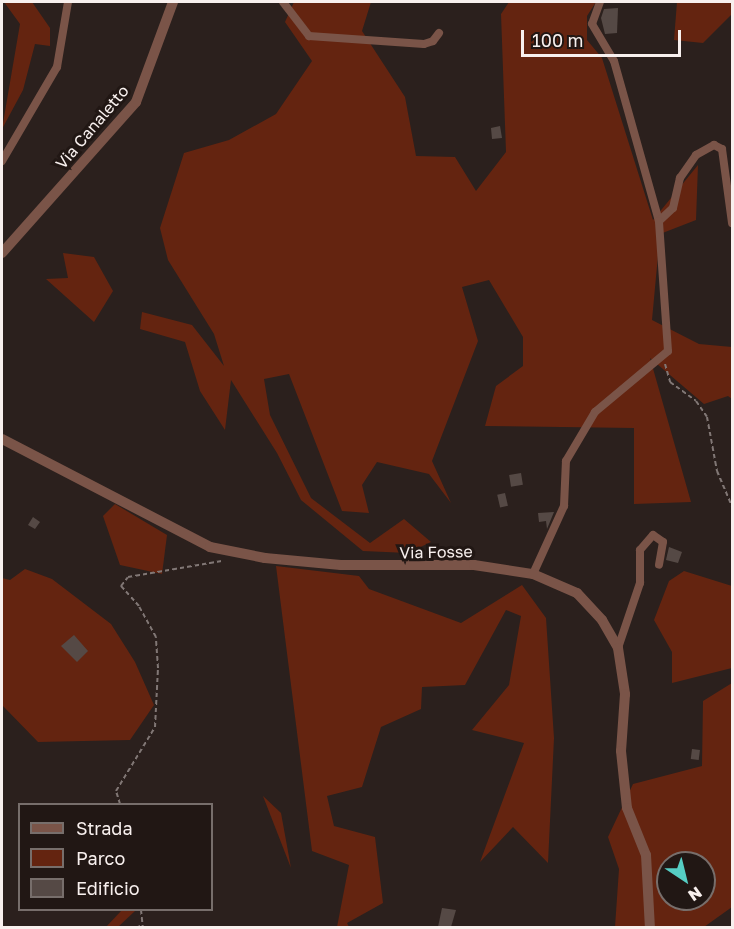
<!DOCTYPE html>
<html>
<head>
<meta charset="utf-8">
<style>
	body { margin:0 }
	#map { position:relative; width:734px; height:929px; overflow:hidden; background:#2b201d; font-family:"Golos Text",sans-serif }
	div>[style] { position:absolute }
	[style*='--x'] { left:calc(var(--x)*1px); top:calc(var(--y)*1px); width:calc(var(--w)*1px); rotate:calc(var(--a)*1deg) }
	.green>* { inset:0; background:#642410 }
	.building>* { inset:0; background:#554945; transform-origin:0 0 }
	.path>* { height:2px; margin-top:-1px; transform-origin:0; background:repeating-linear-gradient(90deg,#817775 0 4.5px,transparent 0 7.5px) }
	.minor>* { height:8px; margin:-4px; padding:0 4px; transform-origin:4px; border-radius:4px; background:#7a5448 }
	.tertiary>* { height:10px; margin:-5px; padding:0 5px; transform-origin:5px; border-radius:5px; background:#7a5448 }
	span { translate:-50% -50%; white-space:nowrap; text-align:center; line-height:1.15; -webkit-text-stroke:6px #211714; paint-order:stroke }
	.street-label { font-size:16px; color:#f8f0ee }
	.frame { position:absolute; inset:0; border:3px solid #f8f0ee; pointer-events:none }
	.legend { position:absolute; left:18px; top:803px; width:195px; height:108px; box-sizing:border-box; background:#211714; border:2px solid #776e6b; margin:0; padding:8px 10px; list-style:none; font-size:18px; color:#f8f0ee }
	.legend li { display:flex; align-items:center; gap:12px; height:30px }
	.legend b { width:30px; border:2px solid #776e6b }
	.north { position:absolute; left:656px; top:851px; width:60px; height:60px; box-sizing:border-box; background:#211714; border:2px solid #776e6b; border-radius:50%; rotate:145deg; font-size:16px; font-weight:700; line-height:24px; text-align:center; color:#f8f0ee }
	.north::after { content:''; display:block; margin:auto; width:21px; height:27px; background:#56cec4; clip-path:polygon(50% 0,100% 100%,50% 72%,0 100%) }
	.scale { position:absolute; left:521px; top:30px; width:160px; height:27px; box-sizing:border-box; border:3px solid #f8f0ee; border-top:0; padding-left:8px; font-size:18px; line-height:21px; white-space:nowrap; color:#f8f0ee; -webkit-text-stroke:4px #211714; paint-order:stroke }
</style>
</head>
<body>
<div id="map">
	<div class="green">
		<i style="clip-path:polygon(4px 2px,32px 2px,50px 28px,50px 46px,35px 44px,23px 90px,2px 129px,20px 24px)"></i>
		<i style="clip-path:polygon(294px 2px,371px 2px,362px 31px,405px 97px,416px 156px,455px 157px,476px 191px,506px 152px,501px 14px,509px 2px,596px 2px,587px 16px,587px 40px,602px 58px,653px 220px,698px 165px,696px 220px,660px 234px,652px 320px,699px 344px,732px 347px,732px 399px,728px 396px,704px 404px,650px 358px,691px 502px,634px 504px,634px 428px,485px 426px,496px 386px,523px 366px,523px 337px,489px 280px,462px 287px,478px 341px,432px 461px,451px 503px,429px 474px,377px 462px,362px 485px,369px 513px,342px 511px,289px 374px,264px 379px,270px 415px,311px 498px,370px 543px,404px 519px,431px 542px,408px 553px,363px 551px,301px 500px,277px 453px,231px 380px,225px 430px,200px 391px,185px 342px,140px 329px,142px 312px,192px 325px,224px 366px,214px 334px,168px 260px,160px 228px,184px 153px,229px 140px,276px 114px,312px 61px,285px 22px)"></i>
		<i style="clip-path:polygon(677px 2px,732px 2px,732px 14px,703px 43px,674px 40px)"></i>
		<i style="clip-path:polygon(63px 253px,94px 257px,113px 291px,94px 322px,46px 279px,68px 278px)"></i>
		<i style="clip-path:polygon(115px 504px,167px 535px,162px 574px,120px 565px,103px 516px)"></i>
		<i style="clip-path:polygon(276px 566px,359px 576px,369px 589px,461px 623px,522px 585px,546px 618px,554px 738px,548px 863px,513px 827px,480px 862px,524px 743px,472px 730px,509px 685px,521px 616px,506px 610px,465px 685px,422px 687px,421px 709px,381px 727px,362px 787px,327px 796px,334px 826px,375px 837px,383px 903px,347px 923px,349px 927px,337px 927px,349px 865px,312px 851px)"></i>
		<i style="clip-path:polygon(25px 569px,52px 579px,111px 624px,135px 662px,154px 705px,130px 740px,38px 742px,2px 705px,2px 578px,10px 580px)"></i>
		<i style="clip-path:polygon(684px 571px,732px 586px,732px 668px,672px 683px,672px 652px,654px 620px,669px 581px)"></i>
		<i style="clip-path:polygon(evenodd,732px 683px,732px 907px,704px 927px,615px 927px,619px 869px,608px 837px,633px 784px,702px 766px,703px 701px,732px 683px,668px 863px,704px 863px,704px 899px,668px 899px,668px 863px)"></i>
		<i style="clip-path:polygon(263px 796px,281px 813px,291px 868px)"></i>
		<i style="clip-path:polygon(122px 910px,135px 911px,118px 927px,106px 927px)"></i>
	</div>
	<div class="building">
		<i style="clip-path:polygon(618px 8px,617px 33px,605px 34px,601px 18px,604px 9px)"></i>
		<i style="clip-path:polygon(500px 126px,502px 138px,492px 139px,491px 128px)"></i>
		<i style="left:521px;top:473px;width:12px;height:12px;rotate:81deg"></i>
		<i style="left:505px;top:493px;width:13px;height:8px;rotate:77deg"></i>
		<i style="clip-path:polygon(554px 512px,547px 529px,546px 521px,539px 522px,538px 513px)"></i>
		<i style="clip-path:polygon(33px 517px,40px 522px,35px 529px,28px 525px)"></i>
		<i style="clip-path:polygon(669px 547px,682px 552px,678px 563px,666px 560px)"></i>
		<i style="clip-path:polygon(74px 635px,88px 651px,77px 662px,61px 646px)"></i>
		<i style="left:692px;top:749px;width:8px;height:10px;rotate:7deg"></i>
		<i style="clip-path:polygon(442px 908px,456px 910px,451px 927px,438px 927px)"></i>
	</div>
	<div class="path">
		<i style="--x:665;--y:364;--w:19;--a:74"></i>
		<i style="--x:670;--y:382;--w:32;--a:36"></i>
		<i style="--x:696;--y:401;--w:19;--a:55"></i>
		<i style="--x:707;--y:417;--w:55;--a:79.5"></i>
		<i style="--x:717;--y:471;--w:39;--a:67"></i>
		<i style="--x:120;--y:804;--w:14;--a:-107"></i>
		<i style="--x:116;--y:791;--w:75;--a:-58.6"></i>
		<i style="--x:155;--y:727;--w:59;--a:-87.1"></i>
		<i style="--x:158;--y:668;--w:31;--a:-94"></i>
		<i style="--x:156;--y:637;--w:35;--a:-119"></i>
		<i style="--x:139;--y:606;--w:27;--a:-132"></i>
		<i style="--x:121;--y:586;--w:11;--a:-52"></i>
		<i style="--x:128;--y:577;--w:95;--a:-9.7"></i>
		<i style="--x:141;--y:910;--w:18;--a:84"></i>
		<i style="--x:136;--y:928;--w:7;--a:-27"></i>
	</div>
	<div class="minor">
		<i style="--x:283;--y:2;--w:43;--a:52.6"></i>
		<i style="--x:309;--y:36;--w:115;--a:4"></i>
		<i style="--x:424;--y:44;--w:9;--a:-18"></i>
		<i style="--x:433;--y:41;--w:10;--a:-53"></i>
		<i style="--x:600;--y:2;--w:23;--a:110"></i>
		<i style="--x:592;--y:24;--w:43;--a:59.3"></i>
		<i style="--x:614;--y:61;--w:166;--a:74.3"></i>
		<i style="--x:659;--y:221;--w:19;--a:-43"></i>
		<i style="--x:673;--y:208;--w:31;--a:-77"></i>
		<i style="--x:680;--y:178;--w:28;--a:-55"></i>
		<i style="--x:696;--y:155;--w:21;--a:-29"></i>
		<i style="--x:714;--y:145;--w:9;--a:27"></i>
		<i style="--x:722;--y:149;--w:75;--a:82.3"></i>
		<i style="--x:2;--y:161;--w:109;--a:-59.7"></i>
		<i style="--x:57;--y:67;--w:66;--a:-80.4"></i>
		<i style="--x:533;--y:574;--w:75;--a:-65.5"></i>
		<i style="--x:564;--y:506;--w:45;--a:-87.5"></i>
		<i style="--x:566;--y:461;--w:57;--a:-59.4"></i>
		<i style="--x:595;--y:412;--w:95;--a:-39.9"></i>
		<i style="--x:668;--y:351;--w:130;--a:-94"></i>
		<i style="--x:618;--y:648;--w:69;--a:-71.3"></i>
		<i style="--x:640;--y:583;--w:33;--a:-90"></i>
		<i style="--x:640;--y:550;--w:20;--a:-49"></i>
		<i style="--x:653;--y:535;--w:12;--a:35"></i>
		<i style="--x:663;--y:542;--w:23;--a:100"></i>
	</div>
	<div class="tertiary">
		<i style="--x:2;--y:253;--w:202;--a:-48.4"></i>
		<i style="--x:136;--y:102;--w:107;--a:-69.7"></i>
		<i style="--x:2;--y:439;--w:234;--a:27.4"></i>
		<i style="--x:210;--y:547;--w:56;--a:11.3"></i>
		<i style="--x:265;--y:558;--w:76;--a:5.3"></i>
		<i style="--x:341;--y:565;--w:133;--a:0"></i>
		<i style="--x:474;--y:565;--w:60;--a:8.7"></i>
		<i style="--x:533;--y:574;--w:48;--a:23.4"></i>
		<i style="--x:577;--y:593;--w:37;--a:47"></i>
		<i style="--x:602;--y:620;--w:32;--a:60"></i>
		<i style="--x:618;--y:648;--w:47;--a:81.3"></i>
		<i style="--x:625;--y:694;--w:57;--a:94"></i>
		<i style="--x:621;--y:751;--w:57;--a:84"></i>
		<i style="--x:627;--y:808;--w:51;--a:68"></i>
		<i style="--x:646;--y:855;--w:73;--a:86.9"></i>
	</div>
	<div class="street-label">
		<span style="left:92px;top:127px;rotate:-50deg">Via Canaletto</span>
		<span style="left:436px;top:552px;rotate:-1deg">Via Fosse</span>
	</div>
	<div class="frame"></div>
	<ul class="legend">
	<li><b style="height:8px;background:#7a5448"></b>Strada</li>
	<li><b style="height:16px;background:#642410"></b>Parco</li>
	<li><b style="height:16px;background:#554945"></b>Edificio</li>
	</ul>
	<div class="north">N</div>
	<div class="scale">100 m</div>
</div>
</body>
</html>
